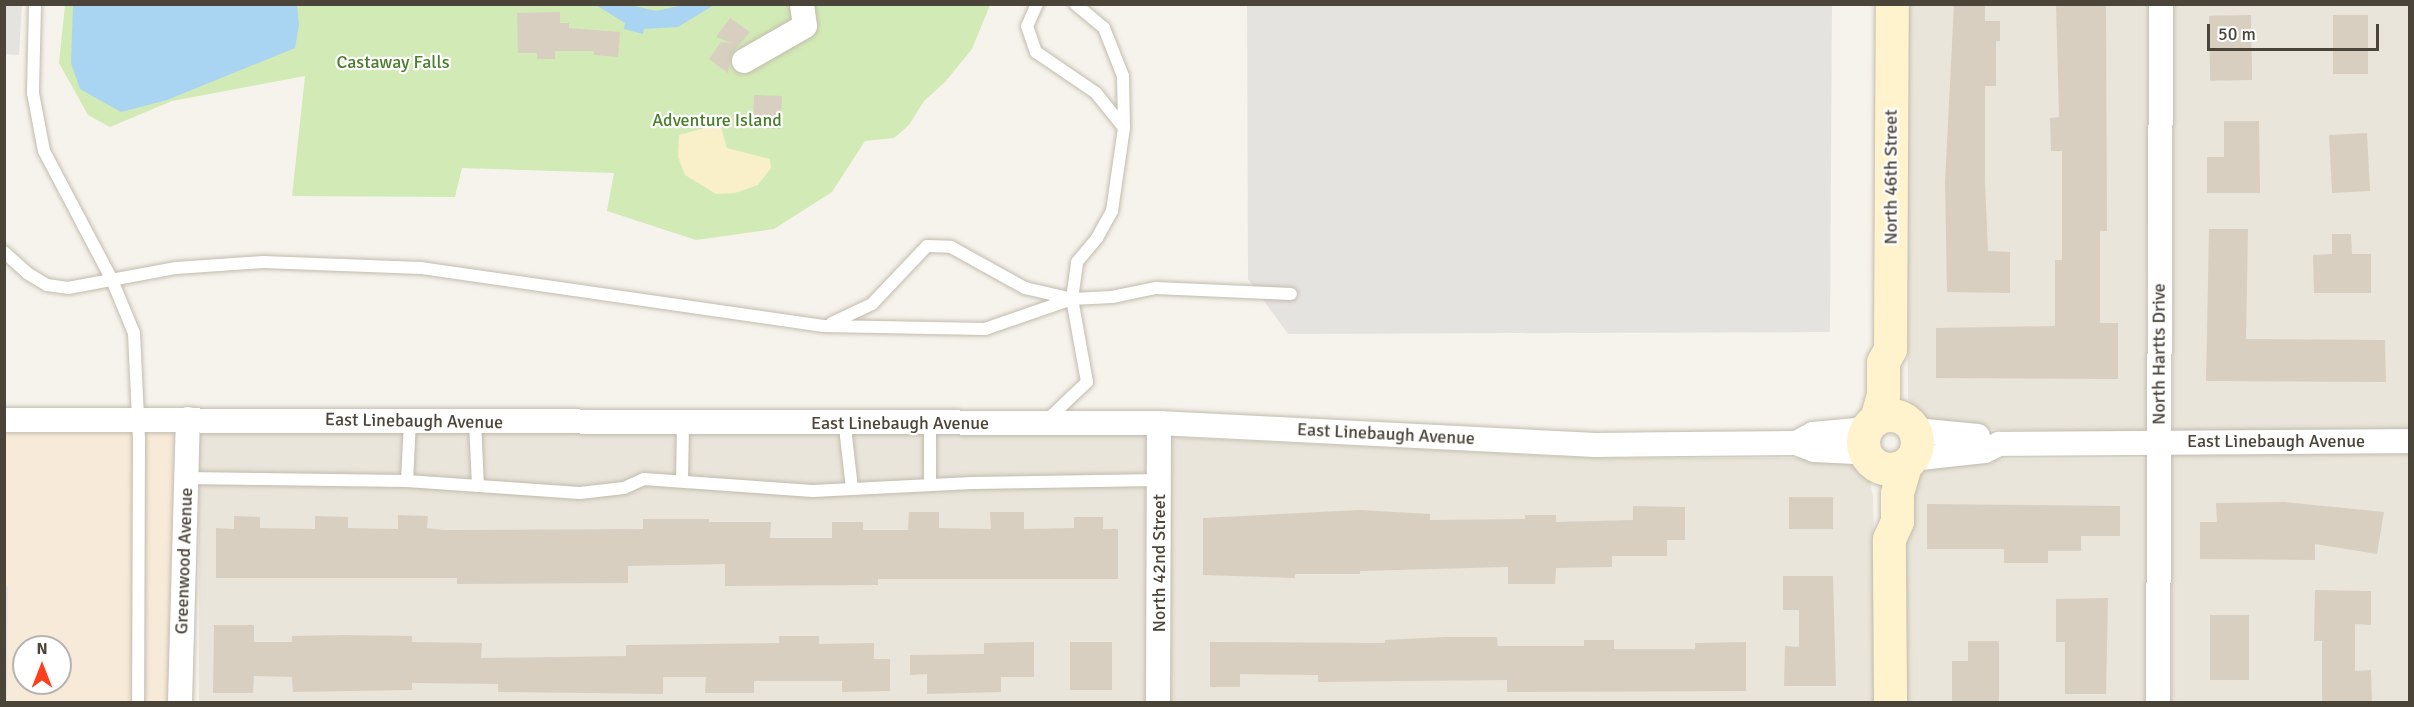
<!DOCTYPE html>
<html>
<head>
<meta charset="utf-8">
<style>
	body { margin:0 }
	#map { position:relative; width:2414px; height:707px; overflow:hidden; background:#f6f3ec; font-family:Signika,sans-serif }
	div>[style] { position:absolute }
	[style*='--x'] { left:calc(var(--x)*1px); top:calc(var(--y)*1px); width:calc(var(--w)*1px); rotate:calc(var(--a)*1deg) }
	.residential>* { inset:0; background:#eae5da; transform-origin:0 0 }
	.commercial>* { inset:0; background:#f7ead8 }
	.green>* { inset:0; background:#d2eab5 }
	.sand>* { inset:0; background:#f9efc9 }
	.parking>* { inset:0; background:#e5e3e0 }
	.water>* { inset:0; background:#a9d4f2 }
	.building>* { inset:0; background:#d8cfc1; transform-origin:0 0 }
	.roads { filter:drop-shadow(0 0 2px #c2bbae) drop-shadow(0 0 2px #c2bbae) }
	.lane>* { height:12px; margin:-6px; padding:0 6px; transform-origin:6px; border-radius:6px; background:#fff }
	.street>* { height:24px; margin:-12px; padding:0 12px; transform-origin:12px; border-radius:12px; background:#fff }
	.secondary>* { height:33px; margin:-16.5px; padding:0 16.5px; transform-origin:16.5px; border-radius:16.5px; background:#fff3cd }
	.secondary>.ring { margin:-16.5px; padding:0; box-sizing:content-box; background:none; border:33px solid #fff3cd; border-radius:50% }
	span { translate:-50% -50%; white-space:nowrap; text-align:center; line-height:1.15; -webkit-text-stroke:4.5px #fff; paint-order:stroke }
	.park-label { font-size:18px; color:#4a7f2a }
	.street-label { font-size:18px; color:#4b4439 }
	.frame { position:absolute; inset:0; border:6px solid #4b4439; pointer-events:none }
	.north { position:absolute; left:12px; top:635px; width:60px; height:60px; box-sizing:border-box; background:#fff; border:2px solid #b7b4b0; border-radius:50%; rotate:0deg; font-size:16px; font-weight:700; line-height:24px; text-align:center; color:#4b4439 }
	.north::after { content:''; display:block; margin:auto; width:21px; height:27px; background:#fc3f1d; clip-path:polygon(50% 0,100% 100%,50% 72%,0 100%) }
	.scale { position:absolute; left:2207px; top:24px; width:172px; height:27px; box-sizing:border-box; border:3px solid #4b4439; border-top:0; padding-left:8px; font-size:18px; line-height:21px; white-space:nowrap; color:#4b4439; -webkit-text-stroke:4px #fff; paint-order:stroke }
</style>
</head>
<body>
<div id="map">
	<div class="residential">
		<i style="clip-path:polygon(1906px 5px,2149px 5px,2147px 432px,1956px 429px,1928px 426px,1915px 416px,1908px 398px)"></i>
		<i style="left:2173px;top:5px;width:236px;height:427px"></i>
		<i style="left:199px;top:433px;width:949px;height:269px"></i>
		<i style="clip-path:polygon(1171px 437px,1594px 458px,1847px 458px,1861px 464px,1869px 477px,1873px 497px,1878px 702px,1170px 702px)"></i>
		<i style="left:2409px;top:454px;width:248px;height:238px;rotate:90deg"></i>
		<i style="clip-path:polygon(2147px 459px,2146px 702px,1903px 702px,1903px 498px,1922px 464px,1944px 460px)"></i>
	</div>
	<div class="commercial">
		<i style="clip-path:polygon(evenodd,4px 433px,175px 433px,168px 702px,5px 702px,4px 433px,24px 647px,60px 647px,60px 683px,24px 683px,24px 647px)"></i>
	</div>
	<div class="green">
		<i style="clip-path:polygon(65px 5px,990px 5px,972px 49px,945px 82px,924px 101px,909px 125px,894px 138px,865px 141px,832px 192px,774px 229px,696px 240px,607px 211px,614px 173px,462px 168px,455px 197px,292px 196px,305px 76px,172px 101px,110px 127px,88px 115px,59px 63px)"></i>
	</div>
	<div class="sand">
		<i style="clip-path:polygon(720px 124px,727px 148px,770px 159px,771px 168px,758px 185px,735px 193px,716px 194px,685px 175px,678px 157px,679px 135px)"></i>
	</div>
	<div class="parking">
		<i style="clip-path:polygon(4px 5px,22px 5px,19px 55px,5px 54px)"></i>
		<i style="clip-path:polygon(1247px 5px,1832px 5px,1830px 332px,1288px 334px,1248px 279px)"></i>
		<i style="clip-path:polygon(4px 581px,8px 588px,7px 702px,4px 702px)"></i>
	</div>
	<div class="water">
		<i style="clip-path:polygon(73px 5px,297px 5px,299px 25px,295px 48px,167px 100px,121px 112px,80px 89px,71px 63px)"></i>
		<i style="clip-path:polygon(596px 5px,630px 5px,656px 11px,683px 5px,714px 5px,678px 27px,644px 29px,643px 34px,624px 29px,625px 23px)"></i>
	</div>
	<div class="building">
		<i style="clip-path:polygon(1954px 4px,1985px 4px,1985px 21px,2000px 21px,2000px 41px,1996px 41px,1996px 86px,1985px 86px,1985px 181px,1988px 251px,2010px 252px,2010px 293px,1947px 292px,1945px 182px)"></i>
		<i style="clip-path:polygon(2056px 4px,2106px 4px,2107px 231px,2100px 231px,2100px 323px,2118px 323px,2118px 379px,1936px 378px,1936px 328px,2055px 326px,2055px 260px,2062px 260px,2062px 151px,2051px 151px,2050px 118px,2059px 117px)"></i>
		<i style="clip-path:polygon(560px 12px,560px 23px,569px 23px,569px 28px,620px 32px,618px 57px,594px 55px,594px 51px,555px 51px,555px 59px,537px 59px,537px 53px,518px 53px,517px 13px)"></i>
		<i style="left:2251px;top:15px;width:65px;height:42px;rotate:89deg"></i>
		<i style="left:2333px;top:15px;width:35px;height:59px"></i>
		<i style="clip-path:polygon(730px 18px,750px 32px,731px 54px,728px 73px,709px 59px,721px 42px,731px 43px,716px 37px)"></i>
		<i style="left:754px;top:95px;width:28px;height:33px;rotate:2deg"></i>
		<i style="clip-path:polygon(2224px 121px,2259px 121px,2260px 193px,2207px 193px,2207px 157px,2224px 157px)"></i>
		<i style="left:2367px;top:133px;width:58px;height:38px;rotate:87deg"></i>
		<i style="clip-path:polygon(2209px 229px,2248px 229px,2246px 339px,2385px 340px,2386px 382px,2206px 381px)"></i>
		<i style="clip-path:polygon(2332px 234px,2351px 234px,2352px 254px,2371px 254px,2371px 293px,2314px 293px,2313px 255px,2332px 254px)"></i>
		<i style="left:1789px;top:497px;width:44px;height:32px"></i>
		<i style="clip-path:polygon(2284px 502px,2384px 512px,2377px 554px,2315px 544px,2315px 560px,2200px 559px,2200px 522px,2217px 522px,2216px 503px)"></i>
		<i style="clip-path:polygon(1927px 504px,2120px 506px,2120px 536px,2081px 536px,2081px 551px,2048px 551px,2048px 563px,2004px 563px,2004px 549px,1927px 549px)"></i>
		<i style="clip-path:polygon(1633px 506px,1685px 507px,1685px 540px,1667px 540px,1667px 556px,1612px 556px,1612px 567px,1556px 568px,1555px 584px,1508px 584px,1508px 567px,1360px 571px,1360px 574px,1295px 574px,1295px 578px,1203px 575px,1203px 518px,1359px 510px,1430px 514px,1430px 520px,1525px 519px,1525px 515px,1556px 515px,1556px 522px,1633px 520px)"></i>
		<i style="clip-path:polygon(909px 512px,939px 512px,939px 528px,991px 529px,990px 512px,1024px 512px,1024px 529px,1074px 528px,1074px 517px,1103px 517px,1103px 529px,1118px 529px,1118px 579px,878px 579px,878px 585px,725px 586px,725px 564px,628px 566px,628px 583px,457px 584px,457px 578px,216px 578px,216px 528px,234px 529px,234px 516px,260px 517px,260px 528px,315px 529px,315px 516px,348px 517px,348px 528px,398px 529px,398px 515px,428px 516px,427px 528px,444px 530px,643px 529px,643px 519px,709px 519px,709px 522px,771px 522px,770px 538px,832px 538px,832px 522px,863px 522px,863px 530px,908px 530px)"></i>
		<i style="clip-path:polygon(1783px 576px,1833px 576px,1836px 686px,1784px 686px,1785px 646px,1799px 647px,1799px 610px,1783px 610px)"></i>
		<i style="clip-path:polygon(2315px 590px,2371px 591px,2371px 625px,2355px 624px,2355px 671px,2371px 670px,2372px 702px,2322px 702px,2322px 641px,2314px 641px)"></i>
		<i style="clip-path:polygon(2108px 598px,2106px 694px,2065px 694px,2065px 642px,2056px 642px,2056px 599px)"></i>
		<i style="left:2249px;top:615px;width:65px;height:39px;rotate:90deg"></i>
		<i style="clip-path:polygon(214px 625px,254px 625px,254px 642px,292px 642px,292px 636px,343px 635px,412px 636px,412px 642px,482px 643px,481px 658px,626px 656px,626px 645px,779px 643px,779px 636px,819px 636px,819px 644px,874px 643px,874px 659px,890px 659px,890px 691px,842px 692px,842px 681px,754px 681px,754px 693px,705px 693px,706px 677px,663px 677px,663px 694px,498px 692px,498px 684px,412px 683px,412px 690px,293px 692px,292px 677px,254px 676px,253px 693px,213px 693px)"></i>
		<i style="clip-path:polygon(1445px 637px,1497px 637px,1498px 646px,1584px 646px,1584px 640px,1614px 640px,1614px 649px,1695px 649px,1695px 643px,1746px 642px,1746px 691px,1507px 692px,1507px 680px,1318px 682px,1318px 675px,1240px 674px,1240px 687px,1210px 687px,1210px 642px,1385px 643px,1385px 640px)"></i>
		<i style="clip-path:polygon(1968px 641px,1999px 641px,1999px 701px,1952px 701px,1952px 661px,1968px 661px)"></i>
		<i style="clip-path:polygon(1034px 642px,1034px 677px,1001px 677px,1001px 692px,927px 694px,927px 674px,910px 675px,910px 655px,984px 654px,984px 643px)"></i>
		<i style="left:1070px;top:642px;width:42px;height:48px"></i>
	</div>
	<div class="roads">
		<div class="lane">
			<i style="--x:35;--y:4;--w:89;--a:91.3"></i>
			<i style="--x:33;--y:93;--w:59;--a:79.3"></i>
			<i style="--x:44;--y:151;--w:146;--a:62.2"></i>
			<i style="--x:112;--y:280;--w:57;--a:67.5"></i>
			<i style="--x:134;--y:333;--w:107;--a:87.3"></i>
			<i style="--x:139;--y:440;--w:262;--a:90.2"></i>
			<i style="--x:1037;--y:4;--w:24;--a:114"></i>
			<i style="--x:1027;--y:26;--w:28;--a:71"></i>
			<i style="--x:1036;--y:52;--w:73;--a:34.3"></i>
			<i style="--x:1096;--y:93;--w:45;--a:51.3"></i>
			<i style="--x:4;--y:252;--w:31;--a:42"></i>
			<i style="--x:27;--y:273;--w:23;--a:31"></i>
			<i style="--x:47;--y:285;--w:21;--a:8"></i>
			<i style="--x:68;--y:288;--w:110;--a:-10.5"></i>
			<i style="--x:176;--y:268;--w:87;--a:-3.9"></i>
			<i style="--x:263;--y:262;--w:158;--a:2.2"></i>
			<i style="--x:421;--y:268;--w:406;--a:8.2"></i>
			<i style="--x:823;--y:326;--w:162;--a:1.1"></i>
			<i style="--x:985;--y:329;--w:92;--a:-19"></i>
			<i style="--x:832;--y:323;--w:44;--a:-25.4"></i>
			<i style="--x:872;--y:304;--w:80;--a:-46.5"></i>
			<i style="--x:927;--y:246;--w:24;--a:2"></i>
			<i style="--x:951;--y:247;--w:85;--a:29"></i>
			<i style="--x:1025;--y:288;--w:48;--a:13.2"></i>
			<i style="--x:1072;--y:299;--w:40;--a:-2.9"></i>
			<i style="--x:1112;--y:297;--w:45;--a:-11.6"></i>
			<i style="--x:1156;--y:288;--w:135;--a:2.5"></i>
			<i style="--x:475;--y:422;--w:64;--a:87.3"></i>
			<i style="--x:930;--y:422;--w:63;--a:90"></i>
			<i style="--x:1045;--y:422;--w:58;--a:-43.6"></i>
			<i style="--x:1087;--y:382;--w:84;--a:-100.2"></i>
			<i style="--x:1072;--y:299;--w:37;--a:-82"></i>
			<i style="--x:1077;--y:262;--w:31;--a:-50"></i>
			<i style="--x:1097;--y:238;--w:31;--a:-61"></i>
			<i style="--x:1112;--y:211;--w:84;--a:-81.8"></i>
			<i style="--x:1124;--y:128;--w:52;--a:-91.1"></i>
			<i style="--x:1123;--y:76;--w:52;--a:-111.6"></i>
			<i style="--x:1104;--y:28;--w:38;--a:-140"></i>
			<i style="--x:848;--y:423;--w:13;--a:99"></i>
			<i style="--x:846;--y:436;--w:53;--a:83.5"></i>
			<i style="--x:186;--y:478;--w:221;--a:0.8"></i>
			<i style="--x:407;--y:481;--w:173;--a:4"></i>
			<i style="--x:580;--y:493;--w:44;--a:-6.5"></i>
			<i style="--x:624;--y:488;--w:22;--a:-24"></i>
			<i style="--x:644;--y:479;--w:169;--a:4.1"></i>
			<i style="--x:813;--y:491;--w:159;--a:-2.9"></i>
			<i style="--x:972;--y:483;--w:187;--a:-0.9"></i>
			<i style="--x:407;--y:481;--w:60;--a:-87.1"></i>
			<i style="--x:682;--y:481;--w:57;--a:-89"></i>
		</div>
		<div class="street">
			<i style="--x:744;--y:61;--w:70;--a:-29.8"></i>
			<i style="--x:805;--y:26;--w:22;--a:-98"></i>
			<i style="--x:4;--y:420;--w:1155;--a:0.15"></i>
			<i style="--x:1159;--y:423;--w:437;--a:2.9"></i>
			<i style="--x:1595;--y:445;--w:201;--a:-0.6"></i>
			<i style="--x:1796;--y:443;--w:19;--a:21"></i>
			<i style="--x:1814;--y:450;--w:41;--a:2.8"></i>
			<i style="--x:1855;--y:452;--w:14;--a:21"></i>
			<i style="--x:1915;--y:430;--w:63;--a:5.4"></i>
			<i style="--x:1796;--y:443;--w:19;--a:-28"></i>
			<i style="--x:1813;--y:434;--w:44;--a:-5.2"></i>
			<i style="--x:1857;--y:430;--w:13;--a:-23"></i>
			<i style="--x:1911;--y:459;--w:74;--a:-6.2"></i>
			<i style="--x:1985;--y:451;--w:16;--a:-27"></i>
			<i style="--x:1999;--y:444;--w:411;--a:-0.4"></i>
			<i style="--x:180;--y:702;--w:283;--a:-88.4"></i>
			<i style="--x:1158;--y:702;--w:279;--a:-89.8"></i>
			<i style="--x:2158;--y:702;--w:698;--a:-89.75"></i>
		</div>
		<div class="secondary">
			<i class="ring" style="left:1863px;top:415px;width:21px;height:21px"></i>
			<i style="--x:1876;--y:419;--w:25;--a:-74"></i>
			<i style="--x:1883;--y:395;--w:33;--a:-90"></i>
			<i style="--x:1883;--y:362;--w:15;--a:-62"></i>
			<i style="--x:1890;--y:349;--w:345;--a:-89.7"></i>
			<i style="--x:1890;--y:702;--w:163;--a:-90.4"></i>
			<i style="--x:1889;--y:539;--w:20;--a:-66"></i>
			<i style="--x:1897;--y:521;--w:28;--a:-90"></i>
			<i style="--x:1897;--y:493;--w:29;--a:-74"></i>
		</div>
	</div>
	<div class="park-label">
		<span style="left:393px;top:62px">Castaway Falls</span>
		<span style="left:717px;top:120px">Adventure Island</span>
	</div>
	<div class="street-label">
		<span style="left:1891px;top:177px;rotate:-90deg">North 46th Street</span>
		<span style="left:2159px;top:354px;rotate:-90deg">North Hartts Drive</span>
		<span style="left:414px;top:421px;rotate:1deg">East Linebaugh Avenue</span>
		<span style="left:900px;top:423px">East Linebaugh Avenue</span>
		<span style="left:1386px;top:434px;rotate:3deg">East Linebaugh Avenue</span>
		<span style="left:2276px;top:441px">East Linebaugh Avenue</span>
		<span style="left:184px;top:561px;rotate:-88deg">Greenwood Avenue</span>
		<span style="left:1159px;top:563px;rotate:-90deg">North 42nd Street</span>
	</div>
	<div class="frame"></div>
	<div class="north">N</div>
	<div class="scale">50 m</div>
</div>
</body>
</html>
